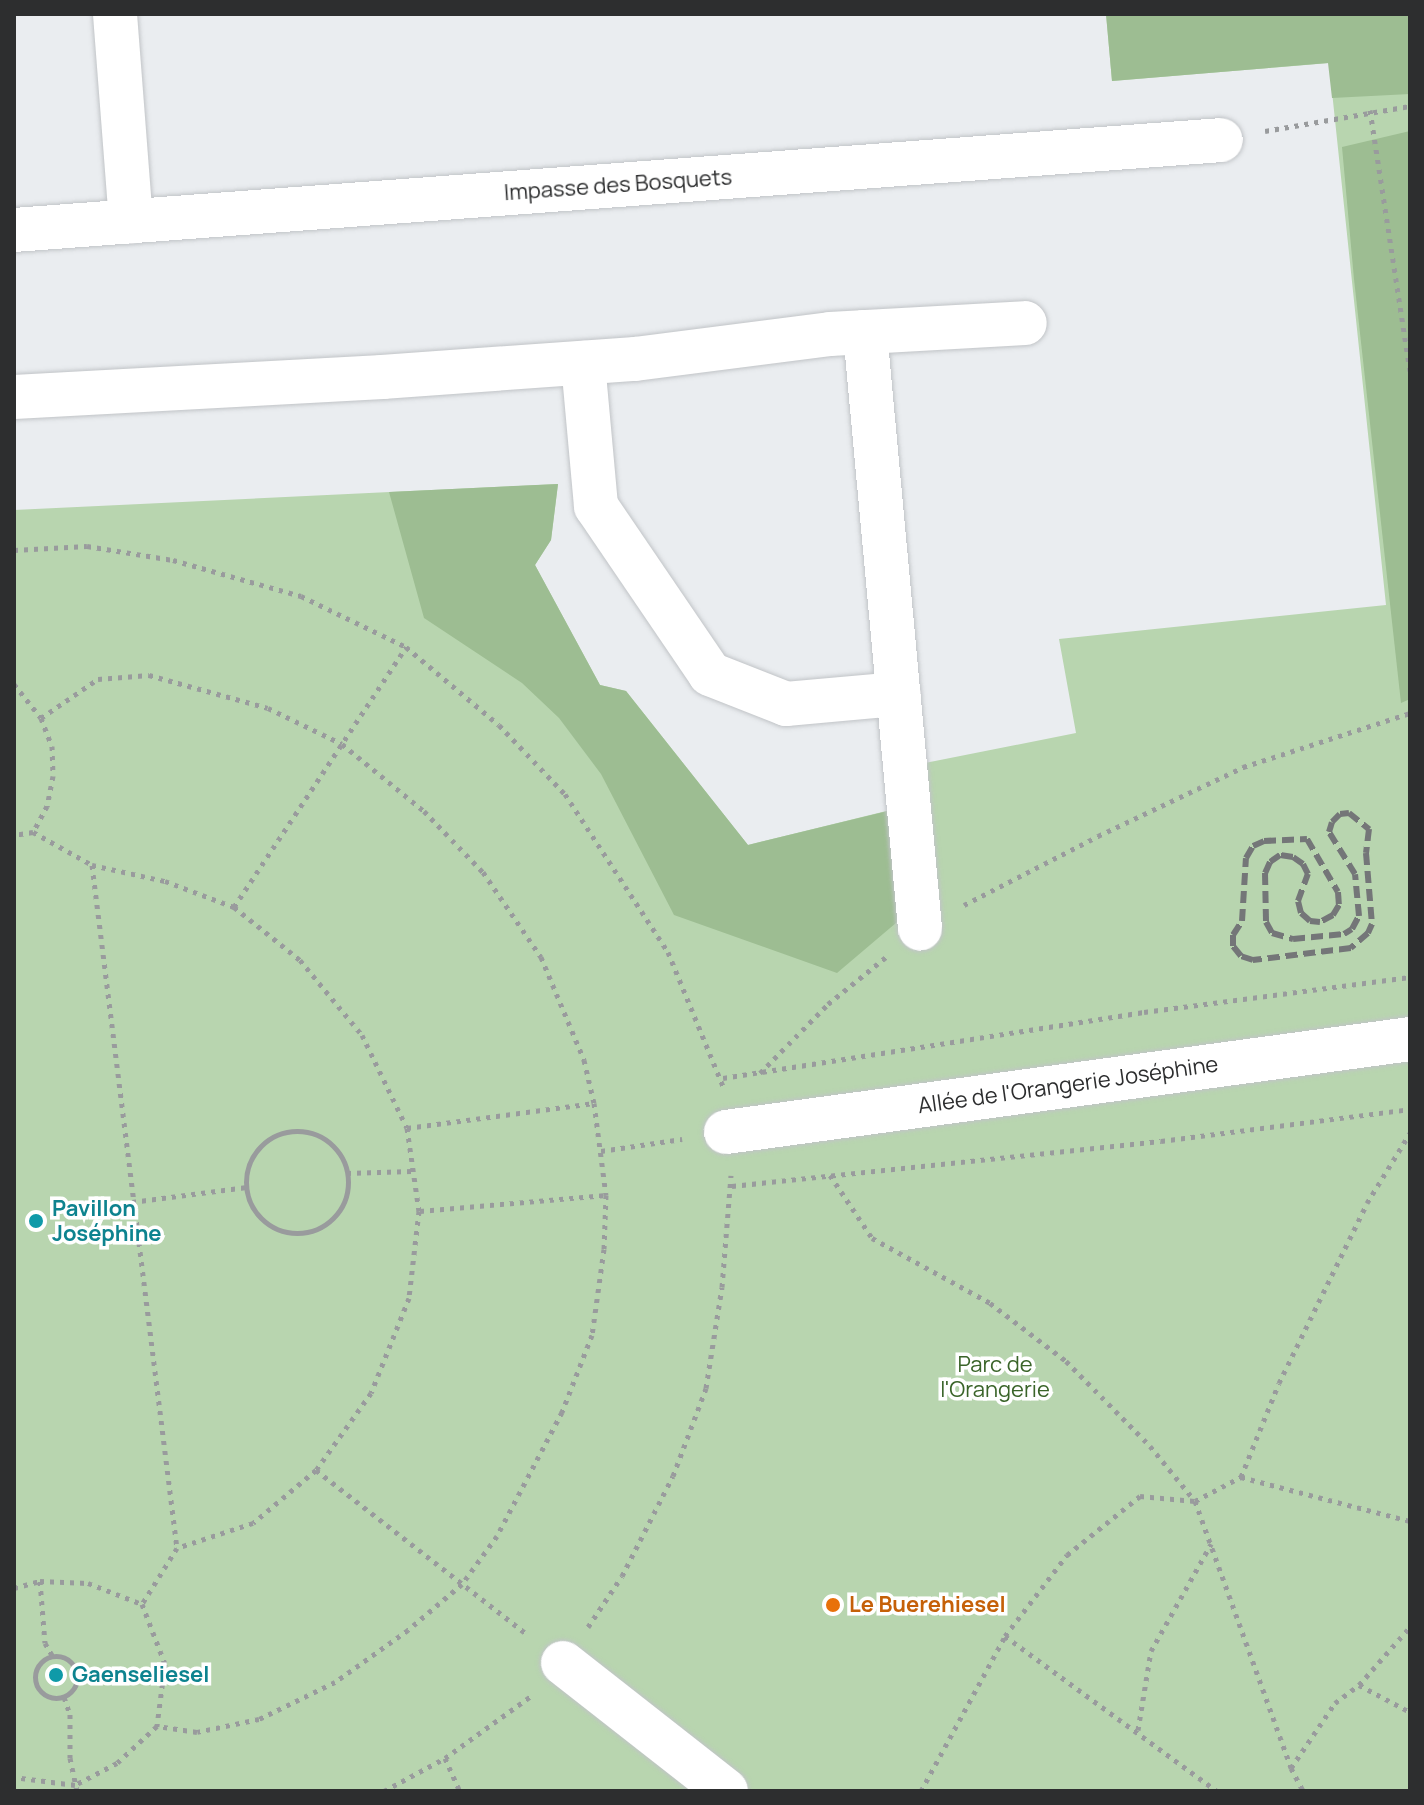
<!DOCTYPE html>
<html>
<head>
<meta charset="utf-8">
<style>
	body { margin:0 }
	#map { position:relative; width:1424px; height:1805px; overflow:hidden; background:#eaedf0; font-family:Manrope,sans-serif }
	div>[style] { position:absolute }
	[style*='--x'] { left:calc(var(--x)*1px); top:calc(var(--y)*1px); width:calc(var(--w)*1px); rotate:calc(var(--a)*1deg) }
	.green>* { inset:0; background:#b8d5af }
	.forest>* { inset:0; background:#9dbd92 }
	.path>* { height:5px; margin-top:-2.5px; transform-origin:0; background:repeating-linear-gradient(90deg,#999b9d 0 4px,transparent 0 10px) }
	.path>.ring { margin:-2.5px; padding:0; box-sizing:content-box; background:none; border:5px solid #999b9d; border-radius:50% }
	.roads { filter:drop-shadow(0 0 2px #c1c4c7) drop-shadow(0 0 2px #c1c4c7) }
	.minor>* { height:44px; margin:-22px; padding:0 22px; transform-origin:22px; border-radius:22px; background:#fff }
	.rail>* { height:6px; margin-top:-3px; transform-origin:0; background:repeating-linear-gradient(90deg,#747678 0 12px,transparent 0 18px) }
	.dots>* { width:22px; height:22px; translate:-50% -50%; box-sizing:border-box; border:4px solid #fff; border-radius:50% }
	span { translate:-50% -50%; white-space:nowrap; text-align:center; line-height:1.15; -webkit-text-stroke:7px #fff; paint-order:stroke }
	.street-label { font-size:22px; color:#2d2e2f }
	.culture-label { font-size:22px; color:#0d838f; font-weight:700 }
	.left { translate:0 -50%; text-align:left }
	.park-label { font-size:22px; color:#3a6429 }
	.food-label { font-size:22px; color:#c56008; font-weight:700 }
	.frame { position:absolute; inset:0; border:16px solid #2d2e2f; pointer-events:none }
</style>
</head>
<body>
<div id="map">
	<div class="green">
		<i style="clip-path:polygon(1106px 14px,1410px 14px,1410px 1791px,14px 1791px,14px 510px,558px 484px,551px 540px,535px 565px,600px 685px,626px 691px,748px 845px,927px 801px,925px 763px,1076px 733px,1059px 639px,1386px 605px,1329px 63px,1112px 81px)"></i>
	</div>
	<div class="forest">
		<i style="clip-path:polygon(1106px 14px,1410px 14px,1410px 94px,1332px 98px,1328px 63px,1112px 81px)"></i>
		<i style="clip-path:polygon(1410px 131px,1410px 699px,1401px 703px,1354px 279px,1342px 147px)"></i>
		<i style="clip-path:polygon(558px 484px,551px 540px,535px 565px,600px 685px,626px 691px,748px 845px,896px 809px,903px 917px,837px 973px,674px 915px,601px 774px,559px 718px,522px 683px,424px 618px,389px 492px)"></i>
	</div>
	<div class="path">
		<i style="--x:1370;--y:110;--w:264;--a:81.3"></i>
		<i style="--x:1265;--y:131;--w:147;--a:-9.8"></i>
		<i style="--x:14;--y:550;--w:73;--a:-3.1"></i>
		<i style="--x:87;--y:546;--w:87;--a:9.2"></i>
		<i style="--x:173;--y:560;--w:133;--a:15.7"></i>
		<i style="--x:301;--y:596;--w:117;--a:25.9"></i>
		<i style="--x:406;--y:647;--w:121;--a:40"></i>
		<i style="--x:499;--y:725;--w:95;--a:46.3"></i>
		<i style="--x:565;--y:794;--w:189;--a:56.9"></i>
		<i style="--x:668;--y:952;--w:145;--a:67.7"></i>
		<i style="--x:14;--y:684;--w:43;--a:51.5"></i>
		<i style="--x:41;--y:718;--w:30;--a:69"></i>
		<i style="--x:52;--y:746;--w:30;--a:88"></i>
		<i style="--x:53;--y:776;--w:31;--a:101"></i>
		<i style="--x:47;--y:806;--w:30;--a:118"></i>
		<i style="--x:33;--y:832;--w:19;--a:171"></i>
		<i style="--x:41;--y:718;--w:69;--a:-34.4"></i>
		<i style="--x:98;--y:679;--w:51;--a:-4.5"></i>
		<i style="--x:149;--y:675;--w:123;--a:15.5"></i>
		<i style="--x:268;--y:708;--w:82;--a:25.9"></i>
		<i style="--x:342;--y:744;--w:106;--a:39.3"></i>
		<i style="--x:424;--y:811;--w:85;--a:46"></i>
		<i style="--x:483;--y:872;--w:103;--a:55.7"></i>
		<i style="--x:541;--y:957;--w:112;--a:67.3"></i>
		<i style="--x:584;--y:1060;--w:44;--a:76.9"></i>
		<i style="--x:594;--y:1103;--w:93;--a:82.6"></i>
		<i style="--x:606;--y:1195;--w:54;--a:92.1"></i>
		<i style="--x:604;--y:1249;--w:87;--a:97.9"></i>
		<i style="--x:592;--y:1335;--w:83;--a:111.3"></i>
		<i style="--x:562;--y:1412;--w:140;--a:117.7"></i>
		<i style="--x:497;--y:1536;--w:59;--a:126.1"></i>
		<i style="--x:462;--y:1584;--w:71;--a:139.6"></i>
		<i style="--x:408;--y:1630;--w:90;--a:144.5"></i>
		<i style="--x:335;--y:1682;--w:85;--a:154"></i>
		<i style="--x:259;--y:1719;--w:63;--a:168.2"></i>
		<i style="--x:197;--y:1732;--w:40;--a:-171.5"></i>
		<i style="--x:33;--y:832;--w:68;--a:29.2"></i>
		<i style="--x:92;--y:865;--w:75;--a:12.4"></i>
		<i style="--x:165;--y:881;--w:74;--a:20.6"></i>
		<i style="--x:234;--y:907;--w:85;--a:38.8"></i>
		<i style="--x:300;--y:960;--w:97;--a:50.4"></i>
		<i style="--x:362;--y:1035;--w:103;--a:64.2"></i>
		<i style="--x:407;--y:1128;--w:84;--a:81.8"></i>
		<i style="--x:419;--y:1211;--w:88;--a:96.6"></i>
		<i style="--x:409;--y:1298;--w:102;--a:111.8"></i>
		<i style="--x:371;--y:1393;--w:95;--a:125.5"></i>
		<i style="--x:316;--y:1470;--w:82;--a:139.9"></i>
		<i style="--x:253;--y:1523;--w:80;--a:161.8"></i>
		<i style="--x:92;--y:865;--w:688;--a:82.91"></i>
		<i style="--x:177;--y:1548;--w:66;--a:122"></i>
		<i style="--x:964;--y:905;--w:151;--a:-27.2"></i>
		<i style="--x:1098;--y:836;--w:161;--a:-25.4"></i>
		<i style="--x:1243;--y:767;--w:176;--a:-17.9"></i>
		<i style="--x:234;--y:907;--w:312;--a:-56.5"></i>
		<i style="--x:760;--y:1073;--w:97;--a:-45.4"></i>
		<i style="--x:828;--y:1004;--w:75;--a:-39"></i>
		<i style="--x:723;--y:1078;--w:426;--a:-8.9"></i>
		<i style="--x:1144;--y:1012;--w:268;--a:-7.5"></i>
		<i style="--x:407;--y:1128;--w:189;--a:-7.6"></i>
		<i class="ring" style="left:246px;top:1131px;width:97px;height:97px"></i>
		<i style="--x:601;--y:1151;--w:82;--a:-8.4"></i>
		<i style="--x:347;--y:1173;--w:65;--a:-1.8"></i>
		<i style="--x:830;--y:1175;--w:76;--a:56.3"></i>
		<i style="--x:872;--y:1238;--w:135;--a:28.8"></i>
		<i style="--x:990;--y:1303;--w:96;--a:37.3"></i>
		<i style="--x:1066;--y:1361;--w:120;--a:45.3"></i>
		<i style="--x:1150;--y:1446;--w:71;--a:50.7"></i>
		<i style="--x:1195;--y:1501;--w:284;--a:70.2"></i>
		<i style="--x:1291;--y:1768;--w:78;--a:-55.9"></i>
		<i style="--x:1335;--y:1703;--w:30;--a:-37"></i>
		<i style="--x:1359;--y:1685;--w:77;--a:-48.7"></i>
		<i style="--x:732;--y:1186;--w:431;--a:-6"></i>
		<i style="--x:1161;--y:1141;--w:251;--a:-7.3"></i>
		<i style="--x:132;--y:1202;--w:116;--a:-7.4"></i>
		<i style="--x:420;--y:1211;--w:187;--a:-4.9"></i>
		<i style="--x:316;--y:1470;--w:269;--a:37.9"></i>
		<i style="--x:1241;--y:1477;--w:175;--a:14.6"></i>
		<i style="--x:40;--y:1581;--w:62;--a:85.4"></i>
		<i style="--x:45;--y:1643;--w:16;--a:60"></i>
		<i style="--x:14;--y:1588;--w:27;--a:-15"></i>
		<i style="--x:40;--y:1581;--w:48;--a:2.4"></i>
		<i style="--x:88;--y:1583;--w:58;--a:21.3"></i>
		<i style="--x:142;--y:1604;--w:64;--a:69"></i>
		<i style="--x:165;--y:1664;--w:63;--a:97.4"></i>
		<i style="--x:157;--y:1726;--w:54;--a:137.2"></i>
		<i style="--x:117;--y:1763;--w:47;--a:152.4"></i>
		<i style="--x:75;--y:1785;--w:62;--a:-172.5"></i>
		<i style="--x:588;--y:1627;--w:61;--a:-56.3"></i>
		<i style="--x:622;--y:1576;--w:112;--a:-63"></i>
		<i style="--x:673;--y:1476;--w:94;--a:-69.4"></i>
		<i style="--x:706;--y:1388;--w:102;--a:-81"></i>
		<i style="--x:722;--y:1287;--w:112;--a:-85.4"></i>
		<i style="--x:1005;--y:1636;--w:263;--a:36.2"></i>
		<i class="ring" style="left:35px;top:1656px;width:37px;height:37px"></i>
		<i style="--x:1359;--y:1685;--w:58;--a:27.9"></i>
		<i style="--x:64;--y:1697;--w:18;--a:71"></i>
		<i style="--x:70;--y:1714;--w:44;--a:90"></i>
		<i style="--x:70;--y:1758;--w:34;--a:78"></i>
		<i style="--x:1138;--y:1730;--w:80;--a:-80.7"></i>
		<i style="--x:1151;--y:1651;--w:123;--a:-60.7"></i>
		<i style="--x:445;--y:1758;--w:36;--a:66"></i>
		<i style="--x:1291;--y:1768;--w:26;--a:62"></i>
		<i style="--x:384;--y:1791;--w:69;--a:-28.4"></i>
		<i style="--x:445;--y:1758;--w:106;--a:-35.8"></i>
		<i style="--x:921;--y:1791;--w:176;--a:-61.5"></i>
		<i style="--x:1005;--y:1636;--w:102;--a:-52.6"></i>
		<i style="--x:1067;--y:1555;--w:94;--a:-38.9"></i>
		<i style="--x:1140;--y:1496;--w:55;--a:5.2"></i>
		<i style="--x:1195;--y:1501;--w:52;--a:-27.6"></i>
		<i style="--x:1241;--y:1477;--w:101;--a:-68"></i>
		<i style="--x:1279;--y:1383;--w:200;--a:-63.9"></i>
		<i style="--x:1367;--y:1203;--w:82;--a:-58.4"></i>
	</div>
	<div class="roads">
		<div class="minor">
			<i style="--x:115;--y:14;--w:208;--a:85.6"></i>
			<i style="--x:14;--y:230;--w:1210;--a:-4.26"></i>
			<i style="--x:865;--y:332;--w:599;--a:84.73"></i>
			<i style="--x:583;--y:363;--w:144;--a:84.8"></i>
			<i style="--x:596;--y:506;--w:203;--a:55.8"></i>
			<i style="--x:710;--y:674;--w:82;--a:21.5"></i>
			<i style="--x:786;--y:704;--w:113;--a:-5.1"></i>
			<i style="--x:14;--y:397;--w:369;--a:-3.1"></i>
			<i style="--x:382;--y:377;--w:254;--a:-4.1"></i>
			<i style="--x:635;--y:359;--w:197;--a:-7.3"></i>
			<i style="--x:830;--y:334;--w:195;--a:-3.2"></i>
			<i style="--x:726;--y:1132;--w:690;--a:-7.74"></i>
			<i style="--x:563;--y:1663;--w:207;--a:38.1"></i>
		</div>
	</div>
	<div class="rail">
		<i style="--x:1349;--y:813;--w:26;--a:39"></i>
		<i style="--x:1369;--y:829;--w:24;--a:97"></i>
		<i style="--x:1366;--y:853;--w:71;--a:85.2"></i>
		<i style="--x:1372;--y:924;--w:10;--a:114"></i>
		<i style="--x:1368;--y:933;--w:23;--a:139"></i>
		<i style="--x:1351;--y:948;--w:99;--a:173"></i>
		<i style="--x:1253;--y:960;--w:13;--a:-162"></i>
		<i style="--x:1241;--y:956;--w:13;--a:-129"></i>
		<i style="--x:1233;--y:946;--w:11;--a:-90"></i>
		<i style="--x:1233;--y:935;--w:17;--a:-57"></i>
		<i style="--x:1242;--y:921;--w:63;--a:-86.4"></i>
		<i style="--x:1246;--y:858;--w:14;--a:-60"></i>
		<i style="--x:1253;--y:846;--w:12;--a:-24"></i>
		<i style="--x:1264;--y:841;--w:43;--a:-2.7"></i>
		<i style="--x:1307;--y:839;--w:61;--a:59.7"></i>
		<i style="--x:1338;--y:892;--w:13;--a:86"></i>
		<i style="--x:1339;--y:905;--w:12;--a:121"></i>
		<i style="--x:1333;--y:915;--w:15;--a:152"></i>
		<i style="--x:1320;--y:922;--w:10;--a:-174"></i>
		<i style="--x:1310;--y:921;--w:12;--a:-138"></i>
		<i style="--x:1301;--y:913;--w:12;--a:-104"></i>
		<i style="--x:1298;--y:901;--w:29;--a:-70"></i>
		<i style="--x:1308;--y:874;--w:11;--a:-117"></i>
		<i style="--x:1303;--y:864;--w:12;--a:-145"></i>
		<i style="--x:1293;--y:857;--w:13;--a:-171"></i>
		<i style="--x:1280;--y:855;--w:12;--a:145"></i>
		<i style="--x:1270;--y:862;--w:12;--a:114"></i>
		<i style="--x:1265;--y:873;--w:49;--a:88.8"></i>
		<i style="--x:1266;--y:922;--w:13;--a:61"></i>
		<i style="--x:1272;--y:933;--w:22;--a:16"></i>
		<i style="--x:1293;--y:939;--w:51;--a:-5.6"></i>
		<i style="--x:1344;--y:934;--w:9;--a:-32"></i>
		<i style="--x:1352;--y:929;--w:15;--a:-62"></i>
		<i style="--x:1359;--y:916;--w:42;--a:-95.4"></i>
		<i style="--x:1355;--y:874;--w:49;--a:-121.8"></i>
		<i style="--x:1329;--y:832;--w:10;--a:-73"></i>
		<i style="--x:1332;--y:822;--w:11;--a:-45"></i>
		<i style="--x:1340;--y:814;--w:9;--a:-6"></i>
	</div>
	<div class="dots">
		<i style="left:36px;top:1221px;background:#0f9aa8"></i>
		<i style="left:833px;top:1605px;background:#e8710a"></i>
		<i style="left:56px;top:1675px;background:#0f9aa8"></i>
	</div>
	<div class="street-label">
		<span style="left:618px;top:185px;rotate:-4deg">Impasse des Bosquets</span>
		<span style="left:1068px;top:1085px;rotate:-8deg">Allée de l'Orangerie Joséphine</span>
	</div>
	<div class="culture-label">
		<span class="left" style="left:52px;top:1221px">Pavillon<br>Joséphine</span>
		<span class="left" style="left:72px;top:1675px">Gaenseliesel</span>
	</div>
	<div class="park-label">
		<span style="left:995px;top:1377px">Parc de<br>l'Orangerie</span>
	</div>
	<div class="food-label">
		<span class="left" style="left:849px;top:1605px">Le Buerehiesel</span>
	</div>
	<div class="frame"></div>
</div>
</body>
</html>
